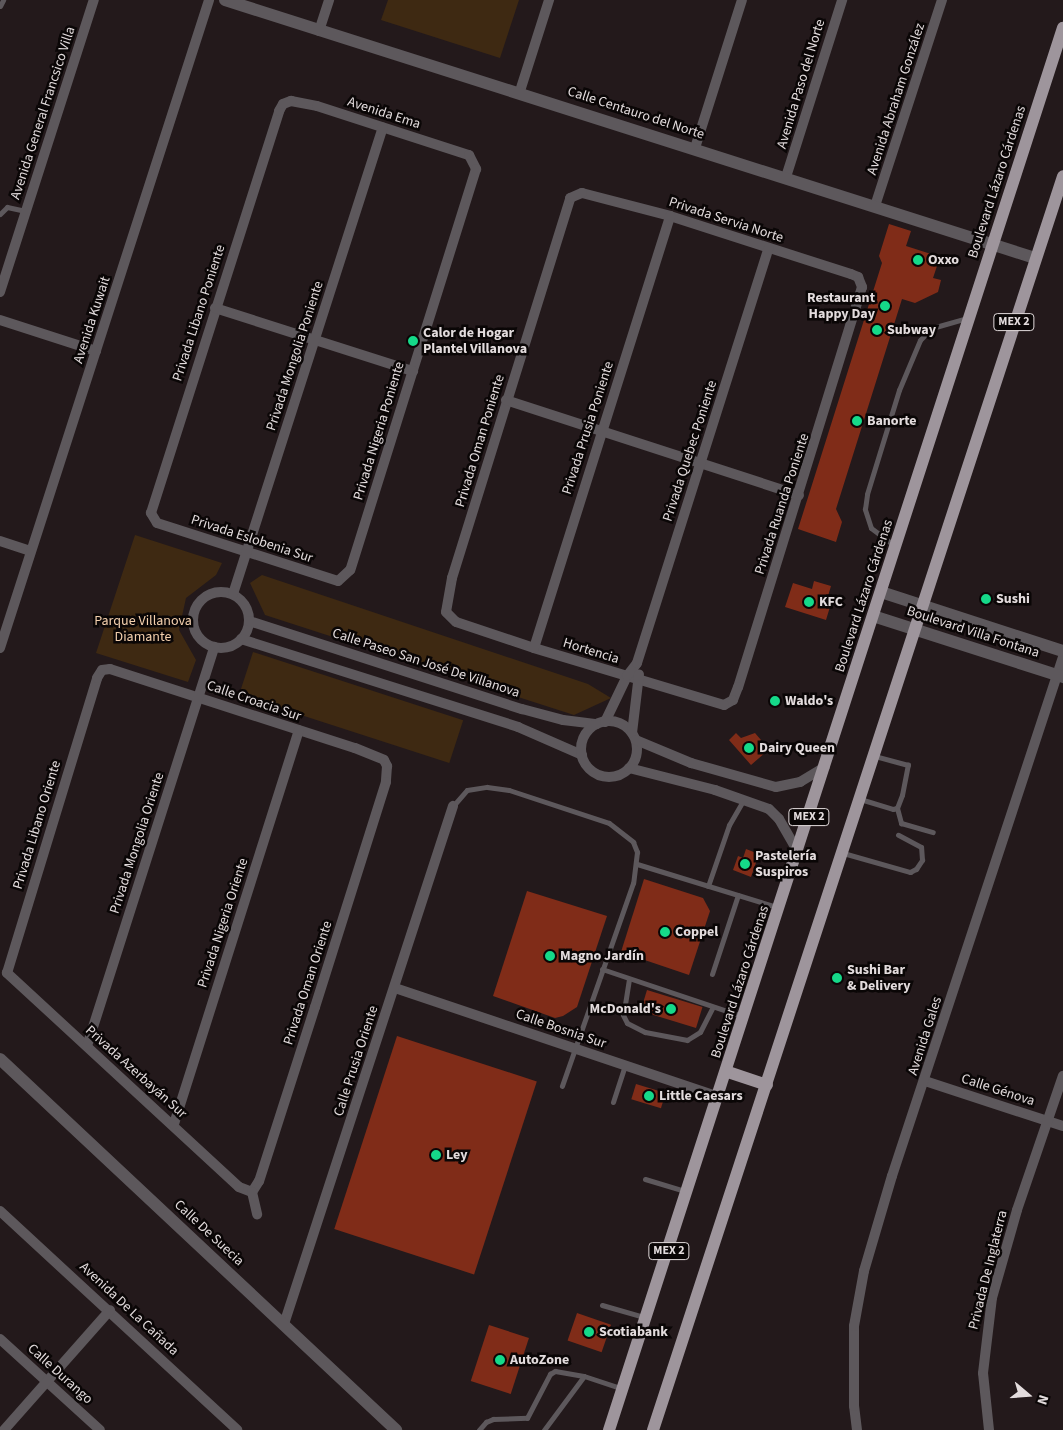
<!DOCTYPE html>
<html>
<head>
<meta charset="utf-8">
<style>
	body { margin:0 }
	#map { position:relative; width:1063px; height:1430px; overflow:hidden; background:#23191b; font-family:"Source Sans 3",sans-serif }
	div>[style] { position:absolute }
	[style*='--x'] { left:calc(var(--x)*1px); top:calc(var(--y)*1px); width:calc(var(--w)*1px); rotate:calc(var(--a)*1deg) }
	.green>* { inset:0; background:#3e2912; transform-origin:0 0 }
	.building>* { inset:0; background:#802c18; transform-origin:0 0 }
	.service>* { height:5px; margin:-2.5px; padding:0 2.5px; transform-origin:2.5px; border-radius:2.5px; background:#5d585c }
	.minor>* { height:10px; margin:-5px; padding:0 5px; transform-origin:5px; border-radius:5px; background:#5d585c }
	.minor>.ring { margin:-5px; padding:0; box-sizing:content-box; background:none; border:10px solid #5d585c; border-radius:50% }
	.tertiary>* { height:12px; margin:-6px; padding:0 6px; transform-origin:6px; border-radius:6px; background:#5d585c }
	.primary>* { height:12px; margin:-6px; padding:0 6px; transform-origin:6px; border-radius:6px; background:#9e959c }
	.dots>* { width:14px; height:14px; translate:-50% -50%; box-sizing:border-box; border:2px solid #0a0606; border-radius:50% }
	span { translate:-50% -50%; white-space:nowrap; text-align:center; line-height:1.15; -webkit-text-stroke:5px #0a0606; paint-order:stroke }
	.shield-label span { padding:1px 4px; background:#0a0606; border:1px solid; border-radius:4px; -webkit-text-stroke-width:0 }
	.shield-label { font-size:12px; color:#e3dcdd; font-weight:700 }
	.street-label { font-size:14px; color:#e3dcdd }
	.poi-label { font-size:14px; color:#e3dcdd; font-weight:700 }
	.left { translate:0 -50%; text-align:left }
	.right { translate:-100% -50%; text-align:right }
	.park-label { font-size:14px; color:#f4d0ae }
	.north { position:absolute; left:1003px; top:1370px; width:50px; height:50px; -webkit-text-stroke:4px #0a0606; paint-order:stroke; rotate:108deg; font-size:14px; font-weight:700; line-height:20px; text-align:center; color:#e3dcdd }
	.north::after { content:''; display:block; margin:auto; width:18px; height:22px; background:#e3dcdd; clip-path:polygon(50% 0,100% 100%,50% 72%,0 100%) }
</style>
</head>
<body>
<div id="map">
	<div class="green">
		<i style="clip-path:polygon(388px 0,519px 0,500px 58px,381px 20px)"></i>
		<i style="clip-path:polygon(135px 535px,222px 563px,216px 575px,186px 598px,179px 630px,196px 660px,188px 682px,96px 653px)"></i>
		<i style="clip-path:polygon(262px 575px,588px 684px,611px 698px,574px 715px,265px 615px,250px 583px)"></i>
		<i style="left:253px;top:652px;width:221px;height:45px;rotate:18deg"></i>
	</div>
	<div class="building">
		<i style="clip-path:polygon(889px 224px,911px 231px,906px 246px,931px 254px,937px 266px,933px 278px,941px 280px,938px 292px,915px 303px,902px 299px,836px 509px,842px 522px,836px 542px,798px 529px,882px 263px,879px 256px)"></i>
		<i style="clip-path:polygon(814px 581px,831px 586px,828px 596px,833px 597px,826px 620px,785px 607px,793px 583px,812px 589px)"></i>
		<i style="clip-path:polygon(736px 733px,741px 738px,755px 733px,761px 740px,758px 743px,765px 753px,751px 765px,729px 740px)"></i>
		<i style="clip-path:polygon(746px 849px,759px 854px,751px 877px,733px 870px,738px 856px,743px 858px)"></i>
		<i style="clip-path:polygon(644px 879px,703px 898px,710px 911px,689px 975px,621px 952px)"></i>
		<i style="clip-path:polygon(527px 891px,607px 916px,577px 1007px,563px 1016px,555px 1018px,493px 996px)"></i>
		<i style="left:647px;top:990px;width:58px;height:22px;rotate:17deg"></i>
		<i style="left:397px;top:1036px;width:147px;height:203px;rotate:18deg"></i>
		<i style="left:636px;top:1084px;width:31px;height:16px;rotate:17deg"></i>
		<i style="left:577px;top:1313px;width:36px;height:29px;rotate:19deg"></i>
		<i style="left:489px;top:1325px;width:42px;height:59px;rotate:18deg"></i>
	</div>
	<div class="service">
		<i style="--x:0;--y:6;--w:7;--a:-63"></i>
		<i style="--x:0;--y:214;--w:10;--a:-45"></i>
		<i style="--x:7;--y:207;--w:19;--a:12"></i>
		<i style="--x:895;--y:546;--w:30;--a:-143"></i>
		<i style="--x:871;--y:528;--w:20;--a:-108"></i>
		<i style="--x:865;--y:509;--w:15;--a:-82"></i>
		<i style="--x:867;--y:494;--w:109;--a:-72.9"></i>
		<i style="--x:899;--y:390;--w:54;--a:-67.2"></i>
		<i style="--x:920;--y:340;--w:17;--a:-45"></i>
		<i style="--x:932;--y:328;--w:37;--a:-16"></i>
		<i style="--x:860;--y:799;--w:34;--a:17"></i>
		<i style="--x:893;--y:809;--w:4;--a:-14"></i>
		<i style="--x:897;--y:808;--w:14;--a:-69"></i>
		<i style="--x:902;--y:795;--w:31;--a:-79"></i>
		<i style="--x:908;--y:765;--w:35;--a:-165"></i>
		<i style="--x:453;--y:806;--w:21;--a:-49"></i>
		<i style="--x:467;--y:790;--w:20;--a:-9"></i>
		<i style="--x:487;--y:787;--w:22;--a:8"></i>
		<i style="--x:509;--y:790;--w:105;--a:18.3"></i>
		<i style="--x:609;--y:823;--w:31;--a:38"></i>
		<i style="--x:633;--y:842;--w:11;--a:68"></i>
		<i style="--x:637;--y:852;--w:31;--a:97"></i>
		<i style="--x:633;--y:883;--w:215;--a:109.3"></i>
		<i style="--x:897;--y:808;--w:16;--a:75"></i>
		<i style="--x:901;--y:823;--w:33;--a:16"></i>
		<i style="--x:843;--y:853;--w:70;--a:15.8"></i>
		<i style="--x:910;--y:872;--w:7;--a:-27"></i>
		<i style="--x:916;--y:869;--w:11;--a:-56"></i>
		<i style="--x:922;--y:860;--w:13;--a:-94"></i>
		<i style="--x:921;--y:847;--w:26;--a:-152"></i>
		<i style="--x:637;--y:864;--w:146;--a:17.1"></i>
		<i style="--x:708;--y:886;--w:65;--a:-71"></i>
		<i style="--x:729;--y:825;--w:30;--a:-60"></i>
		<i style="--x:602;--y:969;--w:148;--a:18.6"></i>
		<i style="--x:712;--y:974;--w:83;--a:-71.8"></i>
		<i style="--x:629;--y:979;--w:36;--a:99"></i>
		<i style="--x:623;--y:1015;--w:9;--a:63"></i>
		<i style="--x:627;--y:1023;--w:20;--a:27"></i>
		<i style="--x:645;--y:1032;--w:43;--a:10.8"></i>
		<i style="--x:687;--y:1040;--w:15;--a:-32"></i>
		<i style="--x:700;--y:1032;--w:28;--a:-63"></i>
		<i style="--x:613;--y:1102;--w:38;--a:-72"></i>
		<i style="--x:645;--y:1179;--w:42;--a:16.7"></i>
		<i style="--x:602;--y:1305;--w:44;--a:15.9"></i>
		<i style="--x:479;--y:1430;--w:11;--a:-49"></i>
		<i style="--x:486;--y:1422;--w:8;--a:-23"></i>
		<i style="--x:493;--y:1419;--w:34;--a:-2"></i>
		<i style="--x:527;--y:1418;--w:50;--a:-62.4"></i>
		<i style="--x:550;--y:1374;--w:6;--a:-31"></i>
		<i style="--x:555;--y:1371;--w:29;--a:10"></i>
		<i style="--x:544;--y:1430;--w:67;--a:-53.5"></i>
		<i style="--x:584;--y:1376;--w:41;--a:18.4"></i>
	</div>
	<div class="minor">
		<i style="--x:319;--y:31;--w:33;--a:-72"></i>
		<i style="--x:520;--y:91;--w:96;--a:-72.3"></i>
		<i style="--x:291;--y:101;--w:26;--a:11"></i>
		<i style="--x:317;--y:106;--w:160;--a:17.9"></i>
		<i style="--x:469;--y:155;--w:16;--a:63"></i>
		<i style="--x:476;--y:169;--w:420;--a:107.4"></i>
		<i style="--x:350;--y:570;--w:16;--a:137"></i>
		<i style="--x:338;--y:581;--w:190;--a:-162.2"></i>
		<i style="--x:157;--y:523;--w:12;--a:-121"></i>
		<i style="--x:151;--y:513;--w:422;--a:-72.3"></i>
		<i style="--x:279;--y:111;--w:8;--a:-60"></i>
		<i style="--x:283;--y:104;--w:9;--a:-21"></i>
		<i style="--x:695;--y:148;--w:155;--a:-72.4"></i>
		<i style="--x:786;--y:177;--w:186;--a:-72.4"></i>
		<i style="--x:582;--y:193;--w:91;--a:14.6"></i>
		<i style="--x:670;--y:216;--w:190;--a:17.8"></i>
		<i style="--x:851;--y:274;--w:8;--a:23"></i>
		<i style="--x:858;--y:277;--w:11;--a:68"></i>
		<i style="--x:862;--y:287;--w:419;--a:107.2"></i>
		<i style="--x:738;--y:687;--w:14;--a:111"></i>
		<i style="--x:733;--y:700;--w:10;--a:151"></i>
		<i style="--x:724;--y:705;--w:198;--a:-163.3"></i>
		<i style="--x:534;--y:648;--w:82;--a:-161.6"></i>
		<i style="--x:456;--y:622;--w:14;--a:-135"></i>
		<i style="--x:446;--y:612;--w:35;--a:-80"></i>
		<i style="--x:452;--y:578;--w:398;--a:-72.7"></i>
		<i style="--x:570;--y:198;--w:13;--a:-23"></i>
		<i style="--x:875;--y:206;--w:217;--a:-72"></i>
		<i style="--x:0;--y:292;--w:307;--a:-72.2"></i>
		<i style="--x:215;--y:308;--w:208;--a:17.7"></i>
		<i style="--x:0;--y:320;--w:101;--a:17.9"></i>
		<i style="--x:506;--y:400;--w:308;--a:18"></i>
		<i style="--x:0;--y:541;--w:32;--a:18"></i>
		<i class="ring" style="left:193px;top:592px;width:46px;height:46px"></i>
		<i style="--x:233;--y:594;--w:490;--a:-72.2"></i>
		<i style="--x:249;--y:621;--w:287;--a:17.9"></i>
		<i style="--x:522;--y:709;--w:42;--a:15"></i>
		<i style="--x:563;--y:720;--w:34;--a:7"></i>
		<i style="--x:241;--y:639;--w:291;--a:17.6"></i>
		<i style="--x:518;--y:727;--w:70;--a:23.6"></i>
		<i style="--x:0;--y:648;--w:681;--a:-72.12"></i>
		<i style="--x:534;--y:648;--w:453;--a:-72.5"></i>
		<i style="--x:110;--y:669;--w:257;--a:17.9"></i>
		<i style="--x:355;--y:748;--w:31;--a:22"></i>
		<i style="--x:384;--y:760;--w:7;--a:63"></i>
		<i style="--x:387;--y:766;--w:16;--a:94"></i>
		<i style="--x:386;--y:782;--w:236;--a:107.5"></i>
		<i style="--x:315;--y:1007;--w:183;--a:107.8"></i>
		<i style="--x:259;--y:1181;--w:13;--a:122"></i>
		<i style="--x:252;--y:1192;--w:14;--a:-159"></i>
		<i style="--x:239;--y:1187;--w:316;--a:-137.3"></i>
		<i style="--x:7;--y:973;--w:308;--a:-73"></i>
		<i style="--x:97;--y:678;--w:9;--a:-58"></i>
		<i style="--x:102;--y:670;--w:8;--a:-7"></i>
		<i class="ring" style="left:581px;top:721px;width:46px;height:46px"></i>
		<i style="--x:605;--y:722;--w:51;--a:-64.4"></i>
		<i style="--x:627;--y:676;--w:16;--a:-52"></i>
		<i style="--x:637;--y:663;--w:435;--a:-72.4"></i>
		<i style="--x:632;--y:733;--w:59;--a:-83.2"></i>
		<i style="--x:636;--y:740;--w:60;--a:22.7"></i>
		<i style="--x:691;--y:763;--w:88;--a:15.8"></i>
		<i style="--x:776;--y:787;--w:25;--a:-12"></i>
		<i style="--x:800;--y:782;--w:29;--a:-31"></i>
		<i style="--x:629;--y:768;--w:89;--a:14.3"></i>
		<i style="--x:715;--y:790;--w:57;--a:19.4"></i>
		<i style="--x:769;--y:809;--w:14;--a:45"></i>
		<i style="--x:779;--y:819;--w:38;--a:60"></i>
		<i style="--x:395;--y:988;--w:342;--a:18.6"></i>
		<i style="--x:87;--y:1046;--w:419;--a:-72.3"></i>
		<i style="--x:925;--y:1081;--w:145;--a:18.1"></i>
		<i style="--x:174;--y:1124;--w:413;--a:-72.4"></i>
		<i style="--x:252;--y:1192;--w:23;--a:77"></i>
		<i style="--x:0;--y:1211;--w:323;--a:42.7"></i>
		<i style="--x:284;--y:1324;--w:545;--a:-71.93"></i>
		<i style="--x:0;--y:1339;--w:135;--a:42.3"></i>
		<i style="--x:4;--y:1430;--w:160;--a:-48.5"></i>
		<i style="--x:857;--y:1430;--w:24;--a:-97"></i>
		<i style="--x:854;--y:1406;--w:80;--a:-90"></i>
		<i style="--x:854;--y:1326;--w:56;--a:-79.7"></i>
		<i style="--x:864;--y:1271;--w:99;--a:-73.6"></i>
		<i style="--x:892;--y:1176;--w:546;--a:-71.76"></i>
		<i style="--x:989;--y:1430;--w:57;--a:-96"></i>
		<i style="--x:983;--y:1373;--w:76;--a:-83.2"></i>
		<i style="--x:992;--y:1298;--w:91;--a:-74.1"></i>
		<i style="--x:1017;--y:1210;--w:142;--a:-71.1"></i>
	</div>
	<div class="tertiary">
		<i style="--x:225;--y:0;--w:850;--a:17.67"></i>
		<i style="--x:881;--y:592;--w:191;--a:18"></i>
		<i style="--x:873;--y:616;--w:200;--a:17.8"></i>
		<i style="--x:0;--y:1059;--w:543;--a:43.13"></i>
	</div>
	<div class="primary">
		<i style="--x:728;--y:1072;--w:41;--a:18.4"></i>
		<i style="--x:609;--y:1430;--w:1474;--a:-72.06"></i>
		<i style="--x:653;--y:1430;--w:1319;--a:-71.89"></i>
	</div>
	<div class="dots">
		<i style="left:918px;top:260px;background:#15d989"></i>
		<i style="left:885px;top:306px;background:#15d989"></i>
		<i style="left:877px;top:330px;background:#15d989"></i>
		<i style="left:413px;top:341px;background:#15d989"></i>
		<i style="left:857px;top:421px;background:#15d989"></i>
		<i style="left:986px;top:599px;background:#15d989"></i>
		<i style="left:809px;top:602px;background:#15d989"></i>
		<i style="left:775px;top:701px;background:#15d989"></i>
		<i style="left:749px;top:748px;background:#15d989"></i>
		<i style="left:745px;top:864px;background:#15d989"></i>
		<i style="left:665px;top:932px;background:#15d989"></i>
		<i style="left:550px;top:956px;background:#15d989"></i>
		<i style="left:837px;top:978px;background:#15d989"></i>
		<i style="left:671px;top:1009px;background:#15d989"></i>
		<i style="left:649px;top:1096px;background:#15d989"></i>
		<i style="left:436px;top:1155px;background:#15d989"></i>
		<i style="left:589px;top:1332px;background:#15d989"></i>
		<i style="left:500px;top:1360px;background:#15d989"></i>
	</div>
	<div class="shield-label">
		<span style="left:1014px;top:322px">MEX 2</span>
		<span style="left:809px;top:817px">MEX 2</span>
		<span style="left:669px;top:1251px">MEX 2</span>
	</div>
	<div class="street-label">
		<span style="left:801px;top:84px;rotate:-73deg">Avenida Paso del Norte</span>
		<span style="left:896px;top:99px;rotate:-72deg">Avenida Abraham González</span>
		<span style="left:43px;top:113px;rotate:-72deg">Avenida General Francsico Villa</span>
		<span style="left:384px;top:113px;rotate:18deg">Avenida Ema</span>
		<span style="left:636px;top:113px;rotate:18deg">Calle Centauro del Norte</span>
		<span style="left:997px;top:182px;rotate:-72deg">Boulevard Lázaro Cárdenas</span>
		<span style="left:726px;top:220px;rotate:18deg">Privada Servia Norte</span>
		<span style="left:199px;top:313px;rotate:-72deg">Privada Libano Poniente</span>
		<span style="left:92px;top:320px;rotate:-72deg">Avenida Kuwait</span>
		<span style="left:295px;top:356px;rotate:-72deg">Privada Mongolia Poniente</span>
		<span style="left:588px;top:428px;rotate:-72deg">Privada Prusia Poniente</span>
		<span style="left:379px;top:431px;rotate:-73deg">Privada Nigeria Poniente</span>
		<span style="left:480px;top:441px;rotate:-73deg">Privada Oman Poniente</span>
		<span style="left:690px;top:451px;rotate:-72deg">Privada Quebec Poniente</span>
		<span style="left:782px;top:504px;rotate:-72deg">Privada Ruanda Poniente</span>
		<span style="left:252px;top:539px;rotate:18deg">Privada Eslobenia Sur</span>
		<span style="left:864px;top:596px;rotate:-72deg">Boulevard Lázaro Cárdenas</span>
		<span style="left:973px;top:632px;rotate:18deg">Boulevard Villa Fontana</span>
		<span style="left:591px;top:651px;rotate:17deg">Hortencia</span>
		<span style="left:426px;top:663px;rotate:18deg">Calle Paseo San José De Villanova</span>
		<span style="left:254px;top:701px;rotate:19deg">Calle Croacia Sur</span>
		<span style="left:37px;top:825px;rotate:-73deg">Privada Libano Oriente</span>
		<span style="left:137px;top:843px;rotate:-72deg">Privada Mongolia Oriente</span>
		<span style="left:223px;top:923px;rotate:-72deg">Privada Nigeria Oriente</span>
		<span style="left:740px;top:982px;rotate:-72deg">Boulevard Lázaro Cárdenas</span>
		<span style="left:308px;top:983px;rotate:-72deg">Privada Oman Oriente</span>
		<span style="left:561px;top:1029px;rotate:19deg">Calle Bosnia Sur</span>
		<span style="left:925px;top:1036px;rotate:-72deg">Avenida Gales</span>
		<span style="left:356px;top:1061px;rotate:-72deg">Calle Prusia Oriente</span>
		<span style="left:136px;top:1072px;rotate:42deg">Privada Azerbayán Sur</span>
		<span style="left:998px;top:1090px;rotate:18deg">Calle Génova</span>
		<span style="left:209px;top:1233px;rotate:43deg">Calle De Suecia</span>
		<span style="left:988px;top:1270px;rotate:-76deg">Privada De Inglaterra</span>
		<span style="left:129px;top:1309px;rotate:43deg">Avenida De La Cañada</span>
		<span style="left:60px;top:1374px;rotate:42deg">Calle Durango</span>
	</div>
	<div class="poi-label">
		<span class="left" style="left:928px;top:260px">Oxxo</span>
		<span class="right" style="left:875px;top:306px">Restaurant<br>Happy Day</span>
		<span class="left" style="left:887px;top:330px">Subway</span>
		<span class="left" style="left:423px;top:341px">Calor de Hogar<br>Plantel Villanova</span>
		<span class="left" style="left:867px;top:421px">Banorte</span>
		<span class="left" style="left:996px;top:599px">Sushi</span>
		<span class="left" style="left:819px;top:602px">KFC</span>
		<span class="left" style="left:785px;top:701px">Waldo's</span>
		<span class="left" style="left:759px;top:748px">Dairy Queen</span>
		<span class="left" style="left:755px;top:864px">Pastelería<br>Suspiros</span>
		<span class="left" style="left:675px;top:932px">Coppel</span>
		<span class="left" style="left:560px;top:956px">Magno Jardín</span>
		<span class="left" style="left:847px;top:978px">Sushi Bar<br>&amp; Delivery</span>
		<span class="right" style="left:661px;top:1009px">McDonald's</span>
		<span class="left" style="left:659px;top:1096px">Little Caesars</span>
		<span class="left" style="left:446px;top:1155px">Ley</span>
		<span class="left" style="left:599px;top:1332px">Scotiabank</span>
		<span class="left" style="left:510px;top:1360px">AutoZone</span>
	</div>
	<div class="park-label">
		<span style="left:143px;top:629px">Parque Villanova<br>Diamante</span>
	</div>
	<div class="north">N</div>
</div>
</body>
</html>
